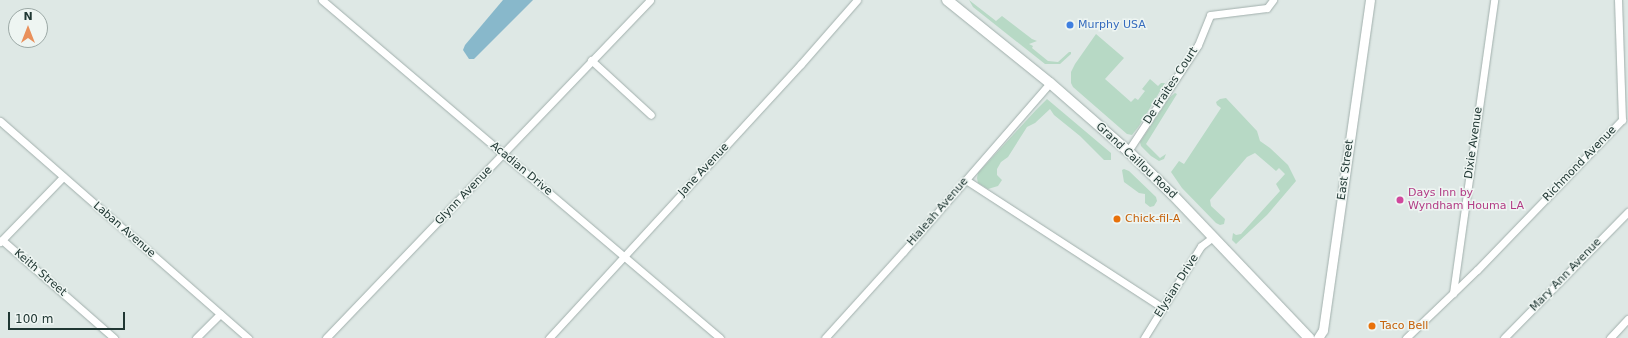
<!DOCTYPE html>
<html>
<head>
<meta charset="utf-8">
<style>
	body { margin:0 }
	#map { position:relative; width:1628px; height:338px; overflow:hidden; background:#dee8e5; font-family:"DejaVu Sans",sans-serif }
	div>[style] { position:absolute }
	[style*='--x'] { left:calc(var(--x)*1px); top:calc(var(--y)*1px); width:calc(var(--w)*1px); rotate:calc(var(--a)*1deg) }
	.green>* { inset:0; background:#b7d9c5 }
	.water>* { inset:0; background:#88b8cb }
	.roads { filter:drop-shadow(0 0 1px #a1afac) drop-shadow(0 0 1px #a1afac) }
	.minor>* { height:7px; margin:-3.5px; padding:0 3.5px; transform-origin:3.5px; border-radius:3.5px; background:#fff }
	.tertiary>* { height:9px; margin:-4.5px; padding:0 4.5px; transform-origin:4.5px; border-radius:4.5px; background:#fff }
	.secondary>* { height:10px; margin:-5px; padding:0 5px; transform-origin:5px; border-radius:5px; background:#fff }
	.dots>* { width:11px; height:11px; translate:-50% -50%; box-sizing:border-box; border:2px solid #eef5f2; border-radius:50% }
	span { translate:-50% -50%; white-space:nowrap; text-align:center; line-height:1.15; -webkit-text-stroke:3px #eef5f2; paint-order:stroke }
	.shop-label { font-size:11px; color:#366cbe }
	.left { translate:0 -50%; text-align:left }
	.street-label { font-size:11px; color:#203733 }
	.hotel-label { font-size:11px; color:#b23c85 }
	.food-label { font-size:11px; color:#c56008 }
	.north { position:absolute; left:8px; top:8px; width:40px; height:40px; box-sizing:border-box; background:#eef5f2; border:1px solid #9ca9a6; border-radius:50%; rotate:0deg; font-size:11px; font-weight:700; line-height:16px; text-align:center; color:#203733 }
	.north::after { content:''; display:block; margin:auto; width:14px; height:18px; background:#e9905b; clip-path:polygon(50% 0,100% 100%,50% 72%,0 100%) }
	.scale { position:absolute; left:8px; top:312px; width:117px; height:18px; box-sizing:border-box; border:2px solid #203733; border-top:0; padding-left:5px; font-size:12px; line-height:14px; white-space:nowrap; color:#203733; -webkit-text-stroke:3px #eef5f2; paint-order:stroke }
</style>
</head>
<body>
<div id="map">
	<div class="green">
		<i style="clip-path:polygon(969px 0,996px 21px,1002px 16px,1032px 39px,1037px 41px,1029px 44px,1033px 46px,1032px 48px,1048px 61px,1058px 62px,1069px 52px,1071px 52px,1071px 54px,1060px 64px,1045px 64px,973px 7px)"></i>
		<i style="clip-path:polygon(1096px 34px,1124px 58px,1105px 79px,1131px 102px,1135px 98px,1138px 100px,1145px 91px,1142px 89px,1150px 79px,1158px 86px,1161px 83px,1165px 83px,1139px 126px,1132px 135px,1127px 134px,1073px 87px,1071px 83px,1071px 72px,1075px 64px)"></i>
		<i style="clip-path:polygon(1175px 93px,1177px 94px,1146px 144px,1160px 158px,1166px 154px,1164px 159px,1159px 161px,1151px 156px,1141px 146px,1140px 142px,1169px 98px)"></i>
		<i style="clip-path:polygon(1226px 98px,1257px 131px,1260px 141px,1270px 148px,1288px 165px,1296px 181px,1267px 215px,1236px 244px,1232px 240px,1233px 233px,1236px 235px,1241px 234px,1280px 191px,1276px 184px,1285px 174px,1279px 168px,1276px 171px,1255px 153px,1247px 157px,1210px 200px,1211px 206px,1225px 219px,1224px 224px,1220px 225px,1216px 223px,1182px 188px,1171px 172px,1179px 161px,1184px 164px,1221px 108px,1217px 105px,1216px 102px,1220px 99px)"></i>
		<i style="clip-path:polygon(1047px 99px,1111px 153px,1111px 160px,1104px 160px,1080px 136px,1054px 115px,1050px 109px,1035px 123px,1027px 127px,1008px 157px,1001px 162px,997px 169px,997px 175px,1002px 180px,998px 186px,988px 189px,978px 183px,977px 178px,978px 173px,1036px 110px)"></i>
		<i style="clip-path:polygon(1124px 169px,1129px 171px,1156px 197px,1157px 201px,1154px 206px,1150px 207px,1145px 203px,1145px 194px,1139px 193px,1124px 182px,1122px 170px)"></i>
	</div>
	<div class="water">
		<i style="clip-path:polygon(503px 0,533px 0,474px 59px,469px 59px,463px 50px,465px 45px)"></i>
	</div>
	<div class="roads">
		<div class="minor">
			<i style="--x:322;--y:0;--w:522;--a:40.34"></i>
			<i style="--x:591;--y:60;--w:81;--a:42.5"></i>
			<i style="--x:0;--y:121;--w:330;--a:41.2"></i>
			<i style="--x:1128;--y:151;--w:127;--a:-56.6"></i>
			<i style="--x:1198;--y:45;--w:32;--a:-68"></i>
			<i style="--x:1210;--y:15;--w:57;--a:-7"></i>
			<i style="--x:1267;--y:8;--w:10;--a:-53"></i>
			<i style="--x:966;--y:180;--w:235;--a:33"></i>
			<i style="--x:2;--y:240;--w:149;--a:41.2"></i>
			<i style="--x:0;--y:242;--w:91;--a:-45.9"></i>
			<i style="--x:1453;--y:293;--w:33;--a:-44"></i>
			<i style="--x:1477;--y:270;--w:209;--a:-46"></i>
			<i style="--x:1622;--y:120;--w:120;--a:-91.9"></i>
			<i style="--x:196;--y:338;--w:34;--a:-45"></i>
			<i style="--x:326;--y:338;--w:468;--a:-46.2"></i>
			<i style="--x:549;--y:338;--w:372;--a:-47.4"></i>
			<i style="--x:801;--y:64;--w:85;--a:-48.8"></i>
			<i style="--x:825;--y:338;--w:116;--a:-47.8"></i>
			<i style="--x:903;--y:252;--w:224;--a:-49"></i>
			<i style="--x:1144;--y:338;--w:108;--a:-58.2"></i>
			<i style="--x:1201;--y:246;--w:15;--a:-37"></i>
			<i style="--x:1406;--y:338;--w:65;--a:-43.8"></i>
			<i style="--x:1453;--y:293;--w:296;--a:-82"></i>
			<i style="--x:1504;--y:338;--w:177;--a:-45.5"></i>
			<i style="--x:1610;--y:338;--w:26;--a:-47"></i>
		</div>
		<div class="tertiary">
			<i style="--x:1318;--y:338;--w:9;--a:-58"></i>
			<i style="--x:1323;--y:330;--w:333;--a:-81.9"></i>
		</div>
		<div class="secondary">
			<i style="--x:947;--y:0;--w:132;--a:38.9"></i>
			<i style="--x:1050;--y:83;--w:103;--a:41.1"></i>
			<i style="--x:1128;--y:151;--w:62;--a:44.3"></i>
			<i style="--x:1172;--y:194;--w:199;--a:46.4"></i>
		</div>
	</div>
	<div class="dots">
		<i style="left:1070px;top:25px;background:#3f7fe0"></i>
		<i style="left:1400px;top:200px;background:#d1479c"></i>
		<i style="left:1117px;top:219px;background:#e8710a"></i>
		<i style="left:1372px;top:326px;background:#e8710a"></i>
	</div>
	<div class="shop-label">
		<span class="left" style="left:1078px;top:25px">Murphy USA</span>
	</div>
	<div class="street-label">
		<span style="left:1171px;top:86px;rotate:-57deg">De Fraites Court</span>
		<span style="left:1474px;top:143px;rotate:-82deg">Dixie Avenue</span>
		<span style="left:1136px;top:161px;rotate:43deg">Grand Caillou Road</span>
		<span style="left:1580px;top:164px;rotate:-46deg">Richmond Avenue</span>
		<span style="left:521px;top:169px;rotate:40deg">Acadian Drive</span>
		<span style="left:704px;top:170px;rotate:-47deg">Jane Avenue</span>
		<span style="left:1346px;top:170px;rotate:-82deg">East Street</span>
		<span style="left:464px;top:196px;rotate:-46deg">Glynn Avenue</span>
		<span style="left:938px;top:212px;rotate:-49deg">Hialeah Avenue</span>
		<span style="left:124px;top:230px;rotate:41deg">Laban Avenue</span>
		<span style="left:40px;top:273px;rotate:41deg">Keith Street</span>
		<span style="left:1566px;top:275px;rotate:-46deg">Mary Ann Avenue</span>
		<span style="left:1177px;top:286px;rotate:-58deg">Elysian Drive</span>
	</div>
	<div class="hotel-label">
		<span class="left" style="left:1408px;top:200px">Days Inn by<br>Wyndham Houma LA</span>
	</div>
	<div class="food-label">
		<span class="left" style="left:1125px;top:219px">Chick-fil-A</span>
		<span class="left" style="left:1380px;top:326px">Taco Bell</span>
	</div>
	<div class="north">N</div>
	<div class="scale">100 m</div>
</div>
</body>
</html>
